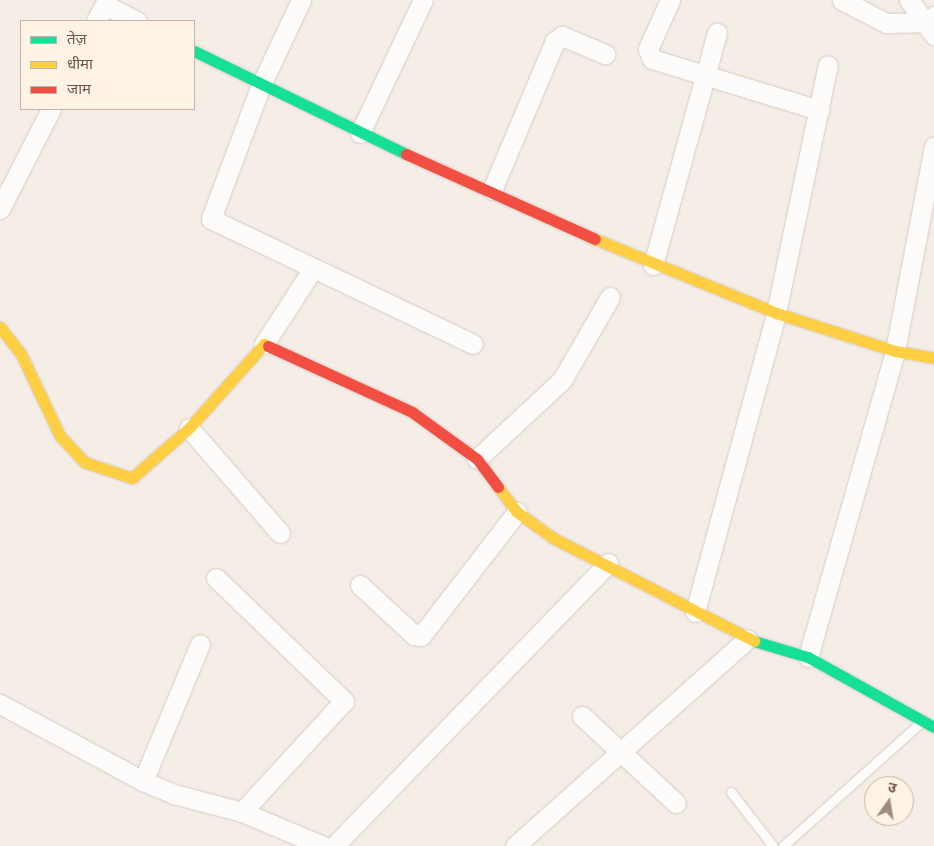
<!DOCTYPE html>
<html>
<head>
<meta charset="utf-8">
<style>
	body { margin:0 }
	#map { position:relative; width:934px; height:846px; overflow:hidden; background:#f5eee6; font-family:Quicksand,"Noto Sans Devanagari",sans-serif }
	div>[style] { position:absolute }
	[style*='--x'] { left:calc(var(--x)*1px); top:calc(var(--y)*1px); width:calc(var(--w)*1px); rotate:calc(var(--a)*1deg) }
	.roads { filter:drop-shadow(0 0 1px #d6cbc5) drop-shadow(0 0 1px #d6cbc5) }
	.lane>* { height:9px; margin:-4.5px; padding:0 4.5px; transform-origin:4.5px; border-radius:4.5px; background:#fefcfb }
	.street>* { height:19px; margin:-9.5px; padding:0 9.5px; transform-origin:9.5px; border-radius:9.5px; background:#fefcfb }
	.fast>* { height:11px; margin:-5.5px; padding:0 5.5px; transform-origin:5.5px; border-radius:5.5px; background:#16e098 }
	.slow>* { height:11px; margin:-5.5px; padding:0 5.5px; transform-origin:5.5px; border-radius:5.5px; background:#ffcf43 }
	.jam>* { height:11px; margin:-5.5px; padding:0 5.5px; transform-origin:5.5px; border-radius:5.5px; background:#f24e42 }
	span { translate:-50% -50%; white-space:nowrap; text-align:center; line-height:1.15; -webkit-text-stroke:4px #fff3e6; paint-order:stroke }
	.legend { position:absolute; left:20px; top:20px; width:175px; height:90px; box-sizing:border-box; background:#fff3e6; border:1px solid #c6b3a7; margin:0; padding:6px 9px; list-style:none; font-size:15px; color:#715448 }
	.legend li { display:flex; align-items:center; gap:10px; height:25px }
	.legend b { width:25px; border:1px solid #c6b3a7 }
	.north { position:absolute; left:864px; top:776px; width:50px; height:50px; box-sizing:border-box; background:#fff3e6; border:1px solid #c6b3a7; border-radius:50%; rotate:13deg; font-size:14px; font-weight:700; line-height:20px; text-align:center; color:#715448 }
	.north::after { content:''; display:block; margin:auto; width:18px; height:22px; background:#9f8a7f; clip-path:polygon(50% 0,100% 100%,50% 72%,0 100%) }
</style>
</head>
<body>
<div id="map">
	<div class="roads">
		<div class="lane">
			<i style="--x:731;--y:792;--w:68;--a:52.1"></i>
			<i style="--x:783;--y:846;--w:186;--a:-41.9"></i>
		</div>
		<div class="street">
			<i style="--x:301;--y:0;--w:94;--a:115.2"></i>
			<i style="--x:261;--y:85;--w:143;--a:110.5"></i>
			<i style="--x:211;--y:219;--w:290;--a:25.5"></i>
			<i style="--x:670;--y:0;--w:54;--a:114.2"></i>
			<i style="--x:648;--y:49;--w:11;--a:68"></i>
			<i style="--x:652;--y:59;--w:175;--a:17"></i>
			<i style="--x:842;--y:0;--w:50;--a:27.6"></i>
			<i style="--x:886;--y:23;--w:39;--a:-1"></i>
			<i style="--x:925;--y:22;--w:11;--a:-34"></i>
			<i style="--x:909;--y:0;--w:43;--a:54.5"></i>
			<i style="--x:105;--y:5;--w:36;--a:27"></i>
			<i style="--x:96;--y:21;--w:24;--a:-62"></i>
			<i style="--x:360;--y:133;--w:147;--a:-64.7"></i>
			<i style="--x:492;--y:190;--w:162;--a:-67.1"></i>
			<i style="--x:555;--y:41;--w:9;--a:-36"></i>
			<i style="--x:562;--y:36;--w:47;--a:22.7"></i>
			<i style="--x:0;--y:209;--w:112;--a:-63"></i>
			<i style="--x:653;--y:265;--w:241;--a:-74.6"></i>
			<i style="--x:264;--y:344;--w:88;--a:-57"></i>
			<i style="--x:189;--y:428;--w:139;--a:49.1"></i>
			<i style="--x:477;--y:459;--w:116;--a:-42.9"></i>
			<i style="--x:562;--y:380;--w:96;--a:-60"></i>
			<i style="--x:216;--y:578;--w:178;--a:43.9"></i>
			<i style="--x:344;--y:701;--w:151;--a:132.6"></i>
			<i style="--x:360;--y:585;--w:74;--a:42.8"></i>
			<i style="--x:414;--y:635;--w:7;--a:8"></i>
			<i style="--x:421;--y:636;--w:157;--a:-52.3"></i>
			<i style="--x:695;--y:612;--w:310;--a:-74.8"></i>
			<i style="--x:776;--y:313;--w:253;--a:-78.2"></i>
			<i style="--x:808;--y:657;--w:318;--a:-74.1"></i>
			<i style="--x:895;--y:351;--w:208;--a:-79.2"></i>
			<i style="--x:0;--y:704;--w:162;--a:28.3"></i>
			<i style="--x:143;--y:781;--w:34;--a:23"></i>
			<i style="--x:174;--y:794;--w:70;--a:14.8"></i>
			<i style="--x:242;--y:812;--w:88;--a:22.8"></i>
			<i style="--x:582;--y:716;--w:128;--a:42.8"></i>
			<i style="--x:143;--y:781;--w:148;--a:-67.4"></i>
			<i style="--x:334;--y:846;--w:394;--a:-45.9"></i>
			<i style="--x:515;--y:846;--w:311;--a:-41.7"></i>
		</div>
		<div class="fast">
			<i style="--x:194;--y:51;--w:236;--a:25.9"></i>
			<i style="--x:754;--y:641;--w:56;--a:16.5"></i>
			<i style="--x:808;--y:657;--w:144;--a:29.1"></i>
		</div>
		<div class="slow">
			<i style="--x:595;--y:239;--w:196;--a:22.2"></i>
			<i style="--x:776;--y:313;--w:125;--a:17.7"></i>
			<i style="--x:895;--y:351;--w:40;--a:10"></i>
			<i style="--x:0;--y:327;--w:34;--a:52"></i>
			<i style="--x:21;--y:354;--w:91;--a:64.6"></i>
			<i style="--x:60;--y:436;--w:35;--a:47"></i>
			<i style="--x:84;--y:462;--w:51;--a:18.4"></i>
			<i style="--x:132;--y:478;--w:76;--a:-41.3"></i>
			<i style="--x:189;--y:428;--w:113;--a:-48.2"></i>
			<i style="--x:264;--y:344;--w:4;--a:27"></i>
			<i style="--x:498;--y:487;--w:31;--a:53"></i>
			<i style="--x:517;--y:512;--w:44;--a:35.8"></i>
			<i style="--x:553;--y:538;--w:226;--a:27.1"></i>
		</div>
		<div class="jam">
			<i style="--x:406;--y:154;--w:207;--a:24.2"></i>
			<i style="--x:268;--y:346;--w:158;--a:24.6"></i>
			<i style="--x:412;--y:412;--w:80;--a:35.9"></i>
			<i style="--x:477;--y:459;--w:35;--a:53"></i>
		</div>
	</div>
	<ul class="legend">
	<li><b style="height:6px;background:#16e098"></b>तेज़</li>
	<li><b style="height:6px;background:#ffcf43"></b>धीमा</li>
	<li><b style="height:6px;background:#f24e42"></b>जाम</li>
	</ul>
	<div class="north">उ</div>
</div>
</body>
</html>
